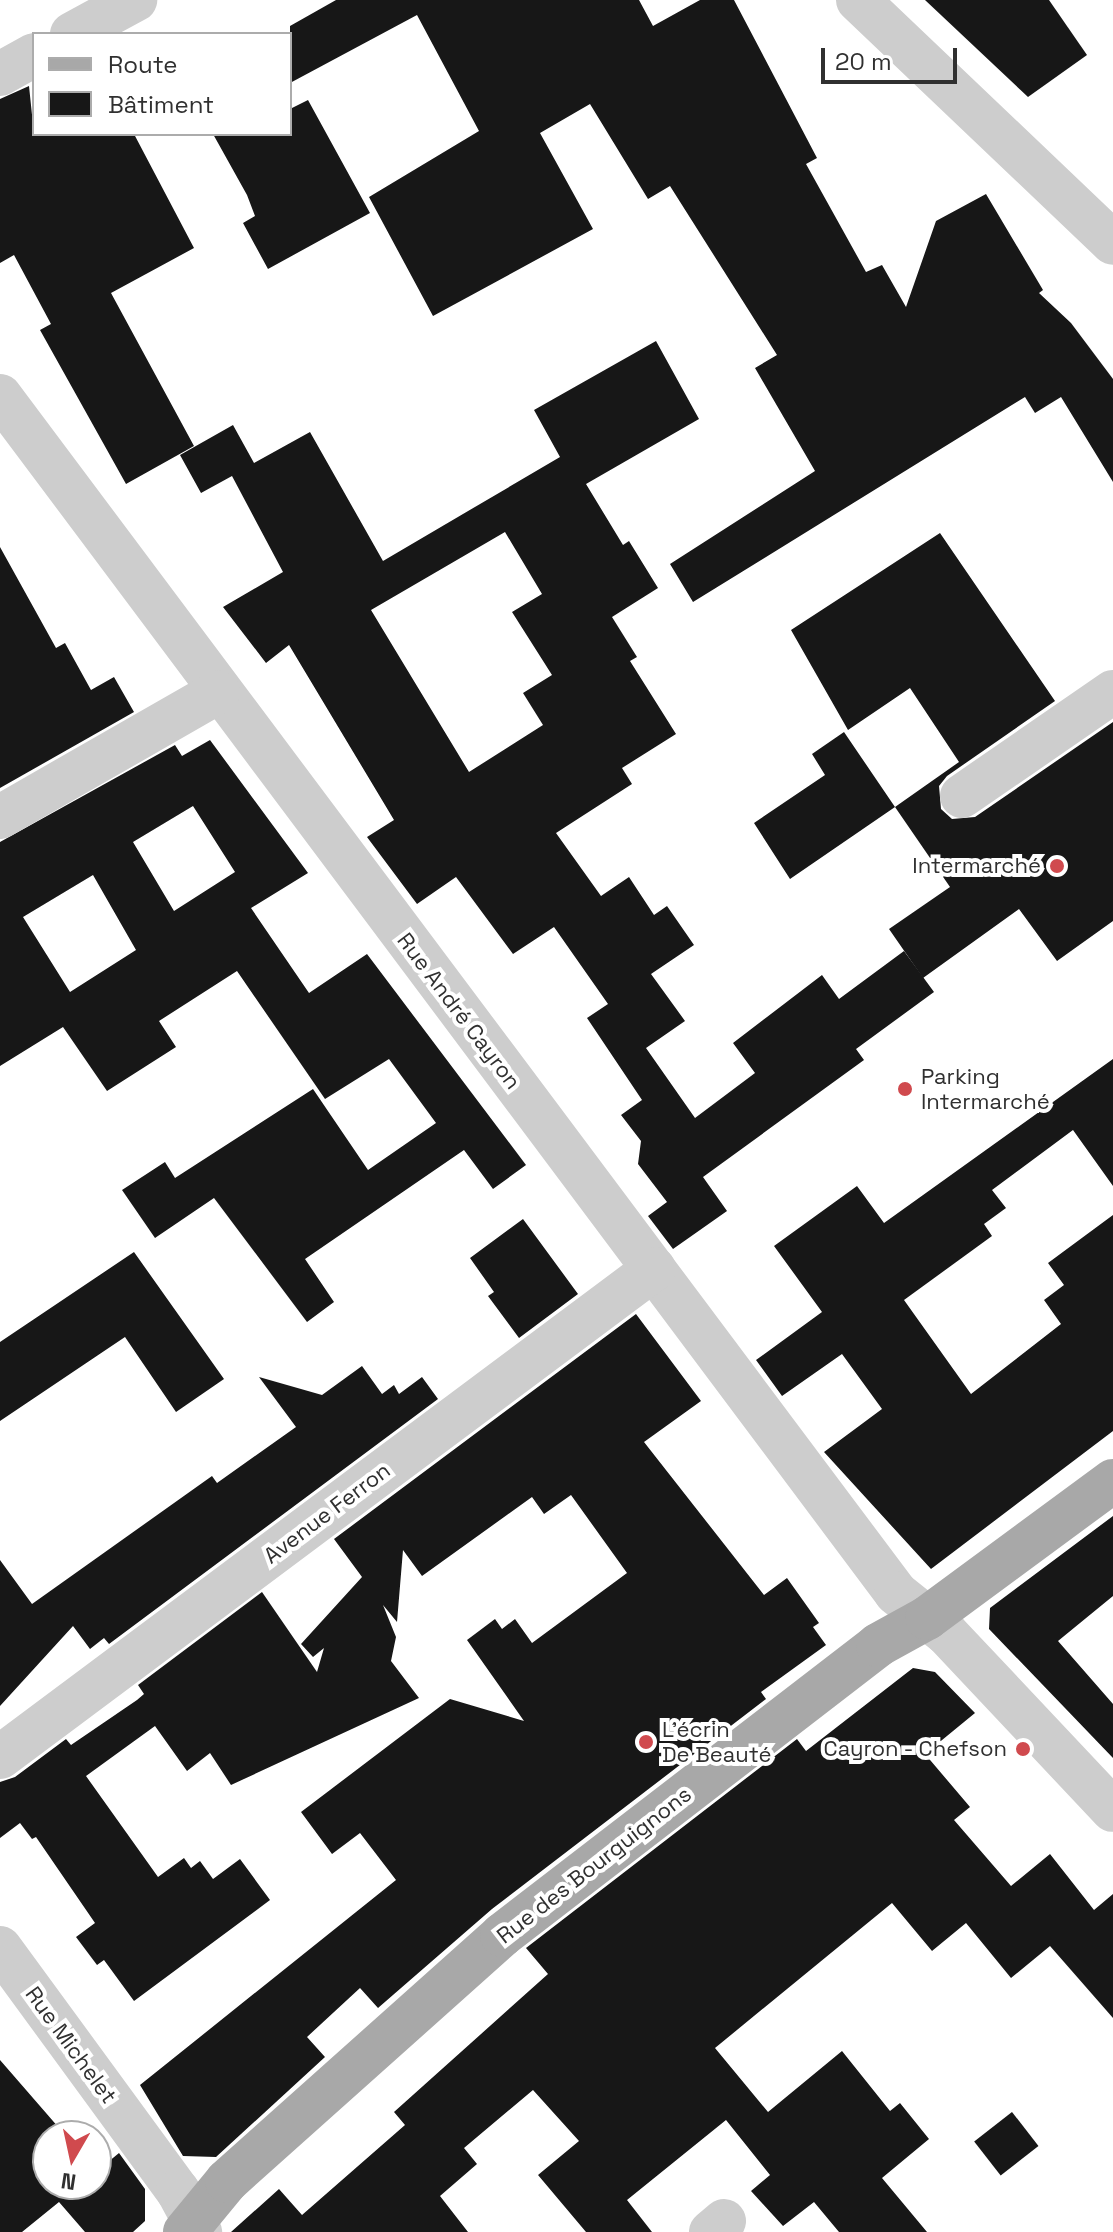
<!DOCTYPE html>
<html>
<head>
<meta charset="utf-8">
<style>
	body { margin:0 }
	#map { position:relative; width:1113px; height:2232px; overflow:hidden; background:#fff; font-family:"Space Grotesk",sans-serif }
	div>[style] { position:absolute }
	[style*='--x'] { left:calc(var(--x)*1px); top:calc(var(--y)*1px); width:calc(var(--w)*1px); rotate:calc(var(--a)*1deg) }
	.building>* { inset:0; background:#171717; transform-origin:0 0 }
	.minor>* { height:44px; margin:-22px; padding:0 22px; transform-origin:22px; border-radius:22px; background:#cdcdcd }
	.major>* { height:44px; margin:-22px; padding:0 22px; transform-origin:22px; border-radius:22px; background:#a8a8a8 }
	.dots>* { width:22px; height:22px; translate:-50% -50%; box-sizing:border-box; border:4px solid #fff; border-radius:50% }
	span { translate:-50% -50%; white-space:nowrap; text-align:center; line-height:1.15; -webkit-text-stroke:8px #fff; paint-order:stroke }
	.poi-label { font-size:22px; color:#303030 }
	.right { translate:-100% -50%; text-align:right }
	.left { translate:0 -50%; text-align:left }
	.street-label { font-size:22px; color:#303030 }
	.legend { position:absolute; left:32px; top:32px; width:260px; height:104px; box-sizing:border-box; background:#fff; border:2px solid #acacac; margin:0; padding:10px 14px; list-style:none; font-size:24px; color:#303030 }
	.legend li { display:flex; align-items:center; gap:16px; height:40px }
	.legend b { width:40px; border:2px solid #acacac }
	.north { position:absolute; left:32px; top:2120px; width:80px; height:80px; box-sizing:border-box; background:#fff; border:2px solid #acacac; border-radius:50%; rotate:189deg; font-size:22px; font-weight:700; line-height:32px; text-align:center; color:#303030 }
	.north::after { content:''; display:block; margin:auto; width:28px; height:36px; background:#d04a4e; clip-path:polygon(50% 0,100% 100%,50% 72%,0 100%) }
	.scale { position:absolute; left:821px; top:48px; width:136px; height:36px; box-sizing:border-box; border:4px solid #303030; border-top:0; padding-left:10px; font-size:24px; line-height:28px; white-space:nowrap; color:#303030; -webkit-text-stroke:6px #fff; paint-order:stroke }
</style>
</head>
<body>
<div id="map">
	<div class="building">
		<i style="clip-path:polygon(336px 0,639px 0,653px 26px,700px 0,734px 0,817px 158px,806px 164px,866px 272px,882px 265px,906px 307px,936px 221px,986px 194px,1043px 290px,1039px 293px,1071px 323px,1113px 379px,1113px 482px,1061px 397px,1035px 413px,1025px 397px,693px 602px,670px 564px,815px 471px,755px 368px,777px 355px,670px 186px,648px 199px,590px 104px,540px 133px,593px 229px,433px 316px,369px 197px,479px 131px,417px 15px,290px 83px,290px 26px)"></i>
		<i style="clip-path:polygon(925px 0,1049px 0,1087px 55px,1028px 97px)"></i>
		<i style="clip-path:polygon(29px 86px,34px 134px,134px 134px,194px 248px,111px 293px,194px 446px,126px 484px,40px 330px,51px 324px,14px 255px,0 263px,0 99px)"></i>
		<i style="clip-path:polygon(308px 100px,370px 213px,268px 269px,243px 223px,255px 216px,247px 195px,213px 134px,290px 134px,290px 109px)"></i>
		<i style="clip-path:polygon(evenodd,656px 341px,699px 419px,586px 484px,623px 545px,629px 541px,658px 588px,612px 617px,637px 657px,630px 661px,676px 734px,622px 768px,632px 784px,556px 833px,601px 896px,629px 877px,654px 915px,667px 906px,694px 945px,651px 974px,685px 1021px,646px 1048px,695px 1118px,755px 1073px,733px 1043px,822px 975px,839px 999px,904px 951px,934px 992px,856px 1049px,864px 1060px,703px 1177px,727px 1211px,673px 1249px,648px 1216px,667px 1202px,638px 1164px,641px 1141px,621px 1115px,642px 1100px,587px 1018px,608px 1004px,554px 927px,513px 954px,456px 877px,417px 904px,367px 837px,394px 820px,289px 645px,266px 663px,223px 607px,283px 572px,232px 476px,201px 493px,180px 455px,233px 425px,254px 463px,310px 432px,383px 561px,560px 457px,534px 410px,656px 341px,505px 532px,542px 594px,512px 612px,552px 675px,523px 693px,543px 725px,469px 772px,371px 610px,505px 532px)"></i>
		<i style="clip-path:polygon(940px 533px,1055px 701px,947px 776px,939px 786px,941px 809px,952px 819px,975px 817px,1113px 722px,1113px 921px,1057px 961px,1019px 909px,923px 978px,889px 929px,950px 887px,895px 807px,959px 762px,910px 688px,848px 730px,791px 630px)"></i>
		<i style="clip-path:polygon(0 547px,56px 648px,65px 643px,91px 690px,114px 677px,134px 712px,0 788px)"></i>
		<i style="clip-path:polygon(844px 732px,895px 807px,790px 879px,754px 823px,825px 775px,812px 754px)"></i>
		<i style="clip-path:polygon(evenodd,210px 740px,308px 873px,251px 908px,309px 993px,367px 954px,526px 1165px,493px 1189px,464px 1150px,305px 1259px,334px 1302px,307px 1322px,214px 1198px,155px 1238px,122px 1190px,165px 1162px,175px 1178px,313px 1089px,368px 1170px,436px 1123px,389px 1059px,325px 1099px,237px 971px,159px 1021px,176px 1047px,107px 1091px,63px 1027px,0 1066px,0 842px,175px 745px,182px 756px,210px 740px,193px 806px,235px 872px,174px 911px,133px 842px,193px 806px,210px 740px,93px 875px,136px 950px,70px 992px,23px 917px,93px 875px)"></i>
		<i style="clip-path:polygon(1113px 1059px,1113px 1186px,1073px 1130px,992px 1190px,1006px 1208px,984px 1224px,992px 1236px,904px 1300px,971px 1394px,1061px 1324px,1044px 1300px,1064px 1285px,1048px 1263px,1113px 1215px,1113px 1431px,931px 1569px,824px 1452px,882px 1409px,842px 1354px,782px 1396px,756px 1360px,822px 1312px,774px 1246px,857px 1186px,884px 1223px)"></i>
		<i style="clip-path:polygon(523px 1219px,578px 1294px,519px 1338px,488px 1296px,494px 1292px,470px 1258px)"></i>
		<i style="clip-path:polygon(134px 1252px,224px 1379px,176px 1412px,125px 1337px,0 1421px,0 1342px)"></i>
		<i style="clip-path:polygon(636px 1314px,701px 1401px,644px 1442px,764px 1595px,787px 1578px,819px 1623px,813px 1627px,826px 1645px,761px 1692px,766px 1699px,492px 1909px,378px 2008px,360px 1988px,307px 2037px,325px 2057px,216px 2157px,183px 2156px,140px 2085px,396px 1880px,360px 1833px,332px 1854px,301px 1812px,450px 1699px,524px 1721px,467px 1640px,495px 1619px,502px 1629px,515px 1619px,532px 1643px,627px 1573px,571px 1495px,544px 1514px,532px 1497px,422px 1576px,403px 1550px,397px 1622px,383px 1605px,396px 1637px,391px 1661px,419px 1698px,231px 1785px,210px 1753px,187px 1771px,155px 1726px,86px 1776px,158px 1877px,184px 1858px,191px 1868px,200px 1861px,213px 1879px,240px 1859px,270px 1900px,134px 2001px,104px 1960px,97px 1965px,76px 1937px,95px 1923px,36px 1837px,32px 1839px,20px 1823px,0 1838px,0 1782px,15px 1777px,66px 1739px,71px 1745px,137px 1700px,144px 1694px,138px 1685px,262px 1592px,317px 1672px,324px 1648px,313px 1657px,301px 1644px,362px 1577px,334px 1539px)"></i>
		<i style="clip-path:polygon(362px 1366px,382px 1394px,394px 1385px,399px 1394px,422px 1377px,438px 1399px,109px 1644px,104px 1638px,90px 1649px,73px 1626px,0 1706px,0 1560px,32px 1604px,212px 1476px,217px 1483px,296px 1427px,259px 1377px,322px 1395px)"></i>
		<i style="clip-path:polygon(1113px 1516px,1113px 1596px,1058px 1641px,1113px 1704px,1113px 1758px,989px 1629px,990px 1608px)"></i>
		<i style="clip-path:polygon(913px 1668px,935px 1672px,975px 1713px,925px 1754px,970px 1807px,954px 1820px,1011px 1886px,1050px 1854px,1094px 1910px,1113px 1894px,1113px 2018px,1050px 1946px,1011px 1978px,966px 1923px,932px 1951px,892px 1903px,715px 2048px,768px 2112px,842px 2051px,890px 2111px,900px 2103px,929px 2139px,882px 2178px,927px 2232px,839px 2232px,814px 2202px,783px 2226px,751px 2191px,770px 2175px,726px 2120px,627px 2200px,652px 2232px,586px 2232px,538px 2175px,579px 2141px,533px 2090px,464px 2148px,477px 2164px,440px 2196px,468px 2232px,231px 2232px,279px 2189px,302px 2215px,405px 2125px,394px 2112px,548px 1974px,526px 1948px,797px 1739px,806px 1751px)"></i>
		<i style="clip-path:polygon(0 2060px,66px 2136px,48px 2136px,48px 2184px,96px 2184px,96px 2172px,119px 2153px,145px 2189px,145px 2221px,133px 2232px,85px 2232px,59px 2202px,22px 2232px,0 2232px)"></i>
		<i style="left:1012px;top:2112px;width:43px;height:48px;rotate:52deg"></i>
	</div>
	<div class="minor">
		<i style="--x:858;--y:0;--w:352;--a:43.6"></i>
		<i style="--x:72;--y:34;--w:72;--a:-28.4"></i>
		<i style="--x:0;--y:74;--w:39;--a:-29"></i>
		<i style="--x:0;--y:396;--w:1495;--a:53.18"></i>
		<i style="--x:896;--y:1593;--w:64;--a:38.7"></i>
		<i style="--x:946;--y:1633;--w:243;--a:46.7"></i>
		<i style="--x:962;--y:796;--w:183;--a:-34.6"></i>
		<i style="--x:0;--y:817;--w:251;--a:-29.8"></i>
		<i style="--x:0;--y:1757;--w:816;--a:-36.73"></i>
		<i style="--x:0;--y:1948;--w:301;--a:53.8"></i>
		<i style="--x:178;--y:2191;--w:47;--a:61.8"></i>
		<i style="--x:711;--y:2232;--w:17;--a:-40"></i>
	</div>
	<div class="major">
		<i style="--x:185;--y:2232;--w:66;--a:-50.5"></i>
		<i style="--x:227;--y:2181;--w:369;--a:-41.8"></i>
		<i style="--x:502;--y:1935;--w:475;--a:-37.6"></i>
		<i style="--x:878;--y:1645;--w:56;--a:-28.9"></i>
		<i style="--x:927;--y:1618;--w:231;--a:-36.4"></i>
	</div>
	<div class="dots">
		<i style="left:1057px;top:866px;background:#d04a4e"></i>
		<i style="left:905px;top:1089px;background:#d04a4e"></i>
		<i style="left:646px;top:1742px;background:#d04a4e"></i>
		<i style="left:1023px;top:1749px;background:#d04a4e"></i>
	</div>
	<div class="poi-label">
		<span class="right" style="left:1041px;top:866px">Intermarché</span>
		<span class="left" style="left:921px;top:1089px">Parking<br>Intermarché</span>
		<span class="left" style="left:662px;top:1742px">L’écrin<br>De Beauté</span>
		<span class="right" style="left:1007px;top:1749px">Cayron - Chefson</span>
	</div>
	<div class="street-label">
		<span style="left:459px;top:1011px;rotate:53deg">Rue André Cayron</span>
		<span style="left:327px;top:1513px;rotate:-37deg">Avenue Ferron</span>
		<span style="left:594px;top:1865px;rotate:-38deg">Rue des Bourguignons</span>
		<span style="left:71px;top:2045px;rotate:54deg">Rue Michelet</span>
	</div>
	<ul class="legend">
	<li><b style="height:10px;background:#a8a8a8"></b>Route</li>
	<li><b style="height:22px;background:#171717"></b>Bâtiment</li>
	</ul>
	<div class="north">N</div>
	<div class="scale">20 m</div>
</div>
</body>
</html>
